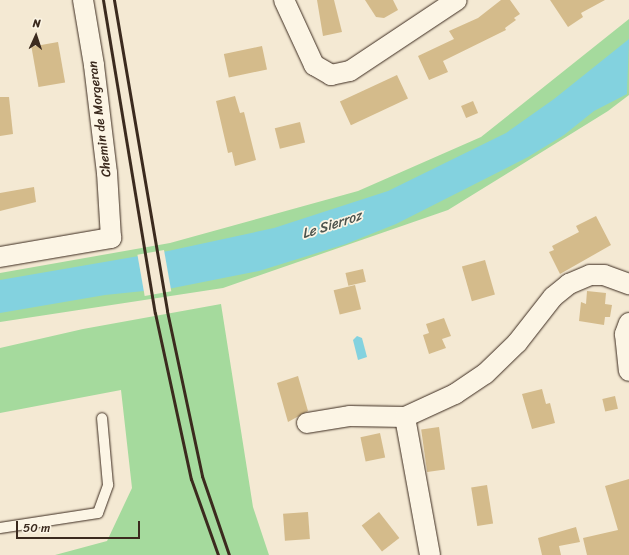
<!DOCTYPE html>
<html>
<head>
<meta charset="utf-8">
<style>
	body { margin:0 }
	#map { position:relative; width:629px; height:555px; overflow:hidden; background:#f4e9d3; font-family:Sriracha,sans-serif }
	div>[style] { position:absolute }
	[style*='--x'] { left:calc(var(--x)*1px); top:calc(var(--y)*1px); width:calc(var(--w)*1px); rotate:calc(var(--a)*1deg) }
	.green>* { inset:0; background:#a5da9d }
	.water>* { inset:0; background:#83d2df }
	.pier>* { inset:0; background:#f4e9d3; transform-origin:0 0 }
	.building>* { inset:0; background:#d4bb8b; transform-origin:0 0 }
	.roads { filter:drop-shadow(0 0 1px #3b2a1e) drop-shadow(0 0 1px #3b2a1e) }
	.service>* { height:10px; margin:-5px; padding:0 5px; transform-origin:5px; border-radius:5px; background:#fcf5e5 }
	.minor>* { height:20px; margin:-10px; padding:0 10px; transform-origin:10px; border-radius:10px; background:#fcf5e5 }
	.rail>* { height:3px; margin:-1.5px; padding:0 1.5px; transform-origin:1.5px; border-radius:1.5px; background:#3b2a1e }
	span { translate:-50% -50%; white-space:nowrap; text-align:center; line-height:1.15; -webkit-text-stroke:3.5px #fcf5e5; paint-order:stroke }
	.street-label { font-size:13px; color:#3b2a1e }
	.water-label { font-size:14px; color:#4d544e; font-style:italic }
	.north { position:absolute; left:16px; top:16px; width:40px; height:40px; -webkit-text-stroke:3px #fcf5e5; paint-order:stroke; rotate:3deg; font-size:11px; font-weight:700; line-height:16px; text-align:center; color:#3b2a1e }
	.north::after { content:''; display:block; margin:auto; width:14px; height:18px; background:#3b2a1e; clip-path:polygon(50% 0,100% 100%,50% 72%,0 100%) }
	.scale { position:absolute; left:16px; top:521px; width:124px; height:18px; box-sizing:border-box; border:2px solid #3b2a1e; border-top:0; padding-left:5px; font-size:12px; line-height:14px; white-space:nowrap; color:#3b2a1e; -webkit-text-stroke:3px #fcf5e5; paint-order:stroke }
</style>
</head>
<body>
<div id="map">
	<div class="green">
		<i style="clip-path:polygon(629px 19px,629px 95px,608px 111px,448px 210px,223px 288px,0 322px,0 273px,170px 243px,358px 191px,481px 137px)"></i>
		<i style="clip-path:polygon(221px 304px,253px 507px,269px 555px,55px 555px,107px 541px,132px 488px,121px 390px,0 413px,0 348px,83px 329px)"></i>
	</div>
	<div class="water">
		<i style="clip-path:polygon(629px 39px,627px 94px,594px 111px,564px 135px,528px 157px,396px 224px,346px 244px,259px 271px,173px 288px,105px 295px,0 313px,0 280px,168px 251px,274px 228px,388px 191px,506px 133px,554px 99px)"></i>
		<i style="clip-path:polygon(357px 336px,362px 338px,367px 357px,358px 360px,353px 340px)"></i>
	</div>
	<div class="pier">
		<i style="left:164px;top:250px;width:42px;height:27px;rotate:80deg"></i>
	</div>
	<div class="building">
		<i style="clip-path:polygon(317px 0,334px 0,342px 32px,323px 36px)"></i>
		<i style="clip-path:polygon(365px 0,393px 0,398px 10px,384px 18px,376px 17px)"></i>
		<i style="clip-path:polygon(501px 0,510px 0,520px 14px,514px 18px,516px 20px,505px 28px,506px 30px,443px 61px,448px 72px,429px 80px,418px 56px,454px 39px,449px 31px,478px 18px)"></i>
		<i style="clip-path:polygon(550px 0,605px 0,581px 13px,583px 17px,568px 27px)"></i>
		<i style="left:58px;top:42px;width:41px;height:27px;rotate:80deg"></i>
		<i style="left:262px;top:46px;width:24px;height:39px;rotate:78deg"></i>
		<i style="left:397px;top:75px;width:26px;height:63px;rotate:65deg"></i>
		<i style="clip-path:polygon(235px 96px,240px 113px,244px 112px,256px 160px,235px 166px,232px 152px,228px 153px,216px 101px)"></i>
		<i style="clip-path:polygon(0 97px,9px 97px,13px 134px,0 136px)"></i>
		<i style="left:473px;top:101px;width:13px;height:13px;rotate:67deg"></i>
		<i style="left:300px;top:122px;width:21px;height:26px;rotate:76deg"></i>
		<i style="clip-path:polygon(34px 187px,36px 202px,0 211px,0 193px)"></i>
		<i style="clip-path:polygon(596px 216px,611px 245px,560px 274px,549px 252px,554px 250px,552px 246px,579px 232px,576px 226px)"></i>
		<i style="left:485px;top:260px;width:36px;height:24px;rotate:74deg"></i>
		<i style="left:363px;top:269px;width:13px;height:18px;rotate:77deg"></i>
		<i style="left:355px;top:285px;width:25px;height:22px;rotate:76deg"></i>
		<i style="clip-path:polygon(587px 291px,606px 293px,605px 304px,612px 305px,610px 317px,605px 317px,604px 325px,579px 321px,581px 302px,586px 304px)"></i>
		<i style="clip-path:polygon(444px 318px,451px 336px,442px 339px,446px 348px,429px 354px,423px 335px,429px 333px,426px 324px)"></i>
		<i style="clip-path:polygon(298px 376px,308px 411px,288px 422px,277px 383px)"></i>
		<i style="clip-path:polygon(542px 389px,546px 404px,550px 403px,555px 423px,532px 429px,522px 394px)"></i>
		<i style="left:615px;top:396px;width:13px;height:13px;rotate:77deg"></i>
		<i style="left:439px;top:427px;width:43px;height:18px;rotate:82deg"></i>
		<i style="left:380px;top:433px;width:25px;height:20px;rotate:78deg"></i>
		<i style="clip-path:polygon(629px 479px,629px 555px,587px 555px,583px 538px,618px 530px,605px 486px)"></i>
		<i style="left:487px;top:485px;width:39px;height:16px;rotate:81deg"></i>
		<i style="left:308px;top:512px;width:27px;height:25px;rotate:86deg"></i>
		<i style="left:379px;top:512px;width:33px;height:22px;rotate:52deg"></i>
		<i style="clip-path:polygon(576px 527px,580px 542px,559px 546px,561px 555px,542px 555px,538px 538px)"></i>
	</div>
	<div class="roads">
		<div class="service">
			<i style="--x:0;--y:528;--w:99;--a:-8.7"></i>
			<i style="--x:98;--y:513;--w:30;--a:-70"></i>
			<i style="--x:108;--y:485;--w:67;--a:-95.1"></i>
		</div>
		<div class="minor">
			<i style="--x:284;--y:0;--w:72;--a:65.2"></i>
			<i style="--x:314;--y:65;--w:20;--a:30"></i>
			<i style="--x:331;--y:75;--w:19;--a:-12"></i>
			<i style="--x:350;--y:71;--w:128;--a:-33.6"></i>
			<i style="--x:0;--y:257;--w:113;--a:-9.7"></i>
			<i style="--x:111;--y:238;--w:65;--a:-93.5"></i>
			<i style="--x:107;--y:173;--w:109;--a:-96.9"></i>
			<i style="--x:94;--y:65;--w:66;--a:-99.6"></i>
			<i style="--x:629;--y:323;--w:12;--a:110"></i>
			<i style="--x:625;--y:334;--w:37;--a:84"></i>
			<i style="--x:307;--y:423;--w:44;--a:-9.2"></i>
			<i style="--x:350;--y:416;--w:55;--a:1"></i>
			<i style="--x:430;--y:555;--w:140;--a:-100.3"></i>
			<i style="--x:405;--y:417;--w:55;--a:-24.7"></i>
			<i style="--x:455;--y:394;--w:36;--a:-34"></i>
			<i style="--x:485;--y:374;--w:45;--a:-44.1"></i>
			<i style="--x:517;--y:343;--w:58;--a:-52"></i>
			<i style="--x:553;--y:297;--w:21;--a:-39"></i>
			<i style="--x:569;--y:284;--w:23;--a:-23"></i>
			<i style="--x:590;--y:275;--w:14;--a:0"></i>
			<i style="--x:604;--y:275;--w:27;--a:20"></i>
		</div>
	</div>
	<div class="rail">
		<i style="--x:103;--y:0;--w:317;--a:80.6"></i>
		<i style="--x:155;--y:313;--w:170;--a:77.8"></i>
		<i style="--x:191;--y:479;--w:81;--a:70.4"></i>
		<i style="--x:114;--y:0;--w:315;--a:80.3"></i>
		<i style="--x:167;--y:311;--w:169;--a:78"></i>
		<i style="--x:202;--y:476;--w:83;--a:71.1"></i>
	</div>
	<div class="street-label">
		<span style="left:100px;top:119px;rotate:-97deg">Chemin de Morgeran</span>
	</div>
	<div class="water-label">
		<span style="left:332px;top:225px;rotate:-18deg">Le Sierroz</span>
	</div>
	<div class="north">N</div>
	<div class="scale">50 m</div>
</div>
</body>
</html>
